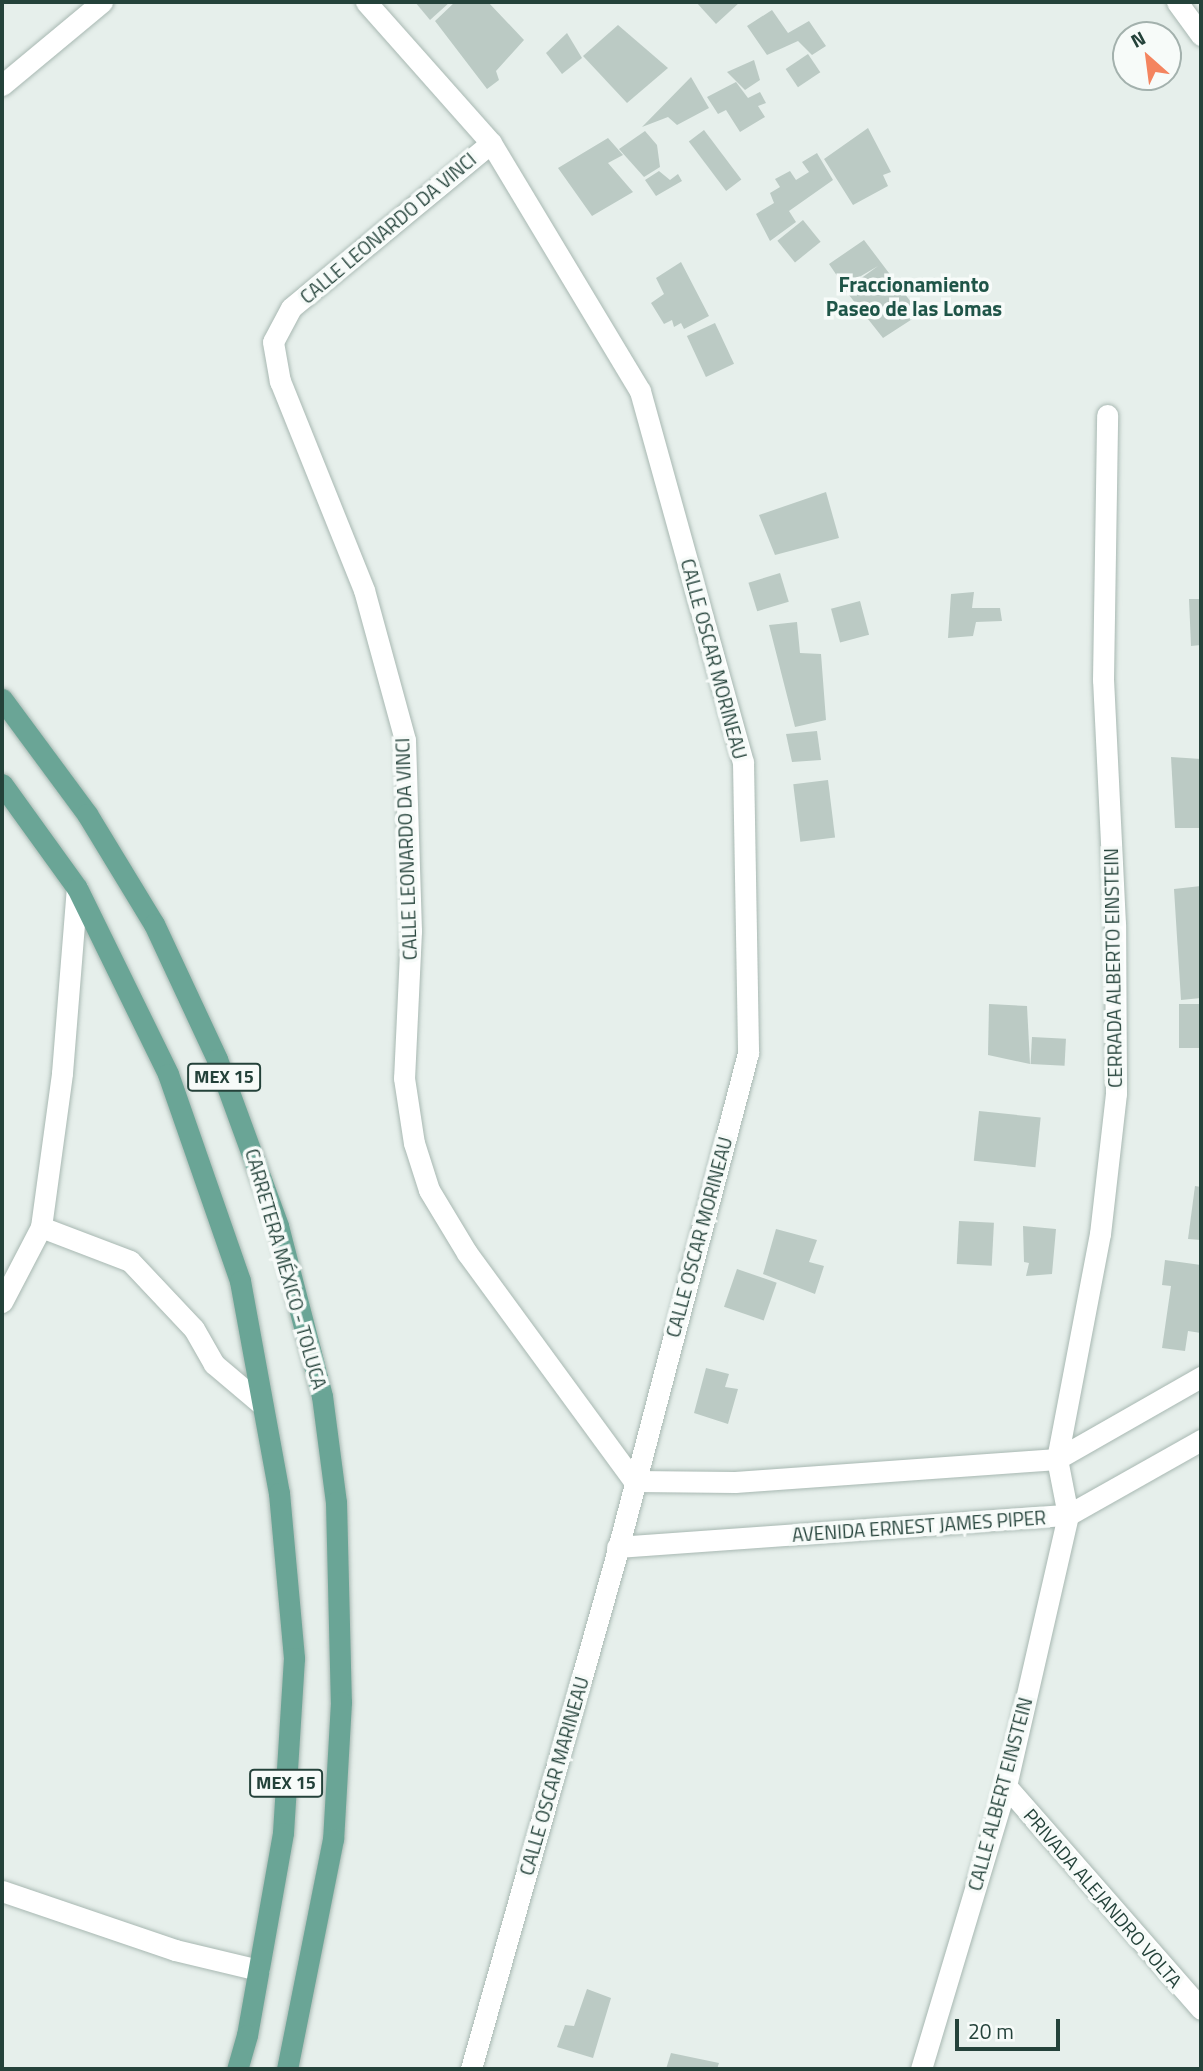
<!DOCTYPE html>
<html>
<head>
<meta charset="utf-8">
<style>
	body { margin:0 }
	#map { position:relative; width:1203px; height:2071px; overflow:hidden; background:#e6efeb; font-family:"Titillium Web",sans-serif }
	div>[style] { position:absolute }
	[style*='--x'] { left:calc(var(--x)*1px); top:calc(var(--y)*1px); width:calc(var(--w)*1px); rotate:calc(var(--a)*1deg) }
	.building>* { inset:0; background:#bbcac4; transform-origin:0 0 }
	.roads { filter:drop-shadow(0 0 2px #a8b8b2) drop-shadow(0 0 2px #a8b8b2) }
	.minor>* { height:21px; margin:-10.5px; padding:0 10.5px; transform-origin:10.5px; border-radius:10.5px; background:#fff }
	.major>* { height:21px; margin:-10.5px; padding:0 10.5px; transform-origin:10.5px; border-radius:10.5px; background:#6aa596 }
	span { translate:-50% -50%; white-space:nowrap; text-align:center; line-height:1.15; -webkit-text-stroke:7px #f7fbf9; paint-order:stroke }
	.shield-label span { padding:2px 5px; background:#f7fbf9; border:2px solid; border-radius:5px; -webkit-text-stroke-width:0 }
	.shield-label { font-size:18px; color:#24423a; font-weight:700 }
	.street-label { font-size:19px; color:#24423a }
	.neighbourhood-label { font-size:21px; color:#1f5548; font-weight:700 }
	.frame { position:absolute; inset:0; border:4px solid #24423a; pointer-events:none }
	.north { position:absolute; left:1112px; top:21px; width:70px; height:70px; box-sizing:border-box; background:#f7fbf9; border:2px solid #a3b1ad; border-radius:50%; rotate:332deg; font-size:19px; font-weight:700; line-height:28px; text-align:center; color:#24423a }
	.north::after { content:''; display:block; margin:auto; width:24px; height:32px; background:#f4845f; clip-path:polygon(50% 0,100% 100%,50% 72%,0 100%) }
	.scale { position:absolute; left:955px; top:2019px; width:105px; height:32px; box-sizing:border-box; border:4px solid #24423a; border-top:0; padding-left:9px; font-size:21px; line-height:24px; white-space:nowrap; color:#24423a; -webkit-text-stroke:5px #f7fbf9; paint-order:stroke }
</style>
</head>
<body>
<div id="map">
	<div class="building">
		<i style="clip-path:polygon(415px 2px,450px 2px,430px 20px)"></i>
		<i style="clip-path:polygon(455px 2px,488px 2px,524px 40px,496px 71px,499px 80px,487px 89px,435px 21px)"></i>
		<i style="clip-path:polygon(696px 2px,740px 2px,716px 24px)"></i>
		<i style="clip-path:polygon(772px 10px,788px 33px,809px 21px,826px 46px,812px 55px,798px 41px,767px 55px,747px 26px)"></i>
		<i style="clip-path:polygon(618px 25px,668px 68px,627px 103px,583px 56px)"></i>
		<i style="clip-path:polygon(567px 33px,582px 58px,562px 74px,546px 53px)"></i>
		<i style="left:808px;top:54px;width:22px;height:27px;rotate:56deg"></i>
		<i style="clip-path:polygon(754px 60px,760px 80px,745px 90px,727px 72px)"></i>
		<i style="clip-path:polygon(691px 77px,709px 108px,677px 125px,668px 117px,642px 127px)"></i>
		<i style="clip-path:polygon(736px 82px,748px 98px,760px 92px,766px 103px,758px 106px,765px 117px,740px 132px,726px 110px,718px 114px,707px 97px)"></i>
		<i style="clip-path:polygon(868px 128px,891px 172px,883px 175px,888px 186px,853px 205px,824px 159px)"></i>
		<i style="left:704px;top:130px;width:62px;height:19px;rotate:53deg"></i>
		<i style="clip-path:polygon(645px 131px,657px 145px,660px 167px,644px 177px,619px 149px)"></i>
		<i style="clip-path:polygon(608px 138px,623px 155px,608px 163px,633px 192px,592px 216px,558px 168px)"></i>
		<i style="clip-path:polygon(817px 153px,833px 180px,789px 211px,796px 222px,770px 241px,756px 214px,774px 203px,770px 193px,780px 187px,775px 179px,790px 171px,796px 180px,809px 172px,802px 162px)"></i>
		<i style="clip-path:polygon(659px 171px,670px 180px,678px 174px,682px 181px,656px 196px,645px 180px)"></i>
		<i style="left:803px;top:220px;width:28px;height:33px;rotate:51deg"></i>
		<i style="clip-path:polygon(864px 240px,920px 314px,883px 338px,845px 290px,878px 266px,844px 286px,829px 264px)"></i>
		<i style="clip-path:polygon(681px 262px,709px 316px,684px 329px,681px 323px,674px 327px,672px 320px,664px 324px,651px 303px,664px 294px,656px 278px)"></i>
		<i style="left:715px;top:323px;width:45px;height:31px;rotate:65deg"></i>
		<i style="clip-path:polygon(826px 492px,839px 538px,775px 555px,759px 515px)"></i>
		<i style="left:780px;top:573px;width:30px;height:33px;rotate:73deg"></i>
		<i style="clip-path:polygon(974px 592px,972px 608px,1000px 608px,1002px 621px,976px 622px,973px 636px,948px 638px,951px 594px)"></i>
		<i style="clip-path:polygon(1189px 599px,1201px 599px,1201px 645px,1191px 646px)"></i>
		<i style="left:860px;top:601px;width:35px;height:30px;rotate:75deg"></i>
		<i style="clip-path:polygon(797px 622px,800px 653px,821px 654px,826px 720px,795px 727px,769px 625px)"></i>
		<i style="clip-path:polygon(817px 731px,821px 760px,792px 762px,786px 734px)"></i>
		<i style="clip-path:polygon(1171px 757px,1201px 759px,1201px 828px,1175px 828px)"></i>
		<i style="left:828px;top:780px;width:58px;height:35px;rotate:83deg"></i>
		<i style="clip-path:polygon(1201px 886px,1201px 998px,1181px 1000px,1174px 889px)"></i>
		<i style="clip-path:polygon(989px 1004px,1027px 1006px,1030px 1064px,988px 1055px)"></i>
		<i style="left:1179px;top:1004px;width:22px;height:44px"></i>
		<i style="left:1032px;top:1037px;width:34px;height:27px;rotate:3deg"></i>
		<i style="left:979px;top:1111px;width:62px;height:50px;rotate:6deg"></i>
		<i style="clip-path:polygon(1195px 1186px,1201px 1187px,1201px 1240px,1188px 1239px)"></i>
		<i style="left:959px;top:1221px;width:35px;height:43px;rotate:3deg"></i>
		<i style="clip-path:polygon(1023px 1226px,1056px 1229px,1052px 1274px,1026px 1276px,1029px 1263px,1024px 1262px)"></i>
		<i style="clip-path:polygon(776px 1229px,817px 1240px,809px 1262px,824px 1266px,815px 1294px,763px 1274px)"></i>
		<i style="clip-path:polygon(1165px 1260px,1201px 1265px,1201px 1333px,1188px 1331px,1185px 1351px,1162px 1348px,1171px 1286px,1162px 1285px)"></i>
		<i style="left:737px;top:1269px;width:42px;height:40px;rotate:19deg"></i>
		<i style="clip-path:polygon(706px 1368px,729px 1374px,725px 1387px,738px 1389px,728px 1424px,694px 1413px)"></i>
		<i style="clip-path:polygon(587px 1989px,611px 1998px,593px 2058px,557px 2047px,565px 2025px,574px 2026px)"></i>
		<i style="clip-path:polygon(671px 2053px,719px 2063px,717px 2069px,666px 2069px)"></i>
	</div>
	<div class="roads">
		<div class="minor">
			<i style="--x:366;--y:2;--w:188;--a:48.4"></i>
			<i style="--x:491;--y:143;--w:289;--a:59"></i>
			<i style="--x:640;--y:391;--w:385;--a:74.5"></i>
			<i style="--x:743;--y:762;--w:291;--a:89"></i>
			<i style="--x:748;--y:1053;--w:524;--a:104.7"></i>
			<i style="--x:615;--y:1560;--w:529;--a:105.8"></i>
			<i style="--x:1177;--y:2;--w:41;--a:54"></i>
			<i style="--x:2;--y:85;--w:130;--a:-39.7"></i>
			<i style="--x:491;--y:143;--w:259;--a:140.5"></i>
			<i style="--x:291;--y:308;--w:38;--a:118"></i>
			<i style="--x:273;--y:342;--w:40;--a:80"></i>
			<i style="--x:280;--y:381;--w:225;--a:68.1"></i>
			<i style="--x:364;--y:590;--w:156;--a:74.7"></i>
			<i style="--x:405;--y:740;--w:191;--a:88.2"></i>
			<i style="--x:411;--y:931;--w:147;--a:92.7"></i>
			<i style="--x:404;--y:1078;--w:66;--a:81.3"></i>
			<i style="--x:414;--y:1143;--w:49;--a:72.3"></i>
			<i style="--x:429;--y:1190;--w:74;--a:58.9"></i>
			<i style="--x:467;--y:1253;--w:283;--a:53.8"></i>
			<i style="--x:41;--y:1227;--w:95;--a:20.9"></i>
			<i style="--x:130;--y:1261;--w:93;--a:46.7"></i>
			<i style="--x:194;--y:1329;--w:40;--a:60.3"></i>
			<i style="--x:214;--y:1364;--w:60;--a:40.3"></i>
			<i style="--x:2;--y:1302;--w:85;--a:-62.5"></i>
			<i style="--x:41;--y:1227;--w:155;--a:-82.2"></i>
			<i style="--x:62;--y:1073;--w:186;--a:-85.4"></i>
			<i style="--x:634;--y:1481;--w:101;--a:0.6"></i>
			<i style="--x:735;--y:1482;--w:323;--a:-4.1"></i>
			<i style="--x:1057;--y:1459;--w:166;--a:-29.7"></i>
			<i style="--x:617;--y:1547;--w:452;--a:-4.1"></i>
			<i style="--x:1068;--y:1515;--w:153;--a:-29.4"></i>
			<i style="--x:1006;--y:1786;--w:296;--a:48.8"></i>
			<i style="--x:2;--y:1891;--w:183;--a:18.8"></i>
			<i style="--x:175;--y:1950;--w:86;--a:13.4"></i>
			<i style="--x:921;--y:2069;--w:295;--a:-73.3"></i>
			<i style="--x:1006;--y:1786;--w:278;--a:-77.1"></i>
			<i style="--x:1068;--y:1515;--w:57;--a:-101.1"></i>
			<i style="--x:1057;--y:1459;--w:229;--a:-79.2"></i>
			<i style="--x:1100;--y:1234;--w:142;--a:-83.5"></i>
			<i style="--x:1116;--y:1093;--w:169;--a:-90.3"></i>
			<i style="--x:1115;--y:924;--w:244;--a:-92.8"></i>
			<i style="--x:1103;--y:680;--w:265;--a:-89.1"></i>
		</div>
		<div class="major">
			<i style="--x:2;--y:699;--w:143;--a:53.5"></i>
			<i style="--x:87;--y:814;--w:129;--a:58.7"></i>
			<i style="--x:154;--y:924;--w:149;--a:65"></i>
			<i style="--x:217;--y:1059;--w:178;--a:69.9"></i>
			<i style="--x:278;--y:1226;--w:176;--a:75.5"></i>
			<i style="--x:322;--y:1396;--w:107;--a:82.5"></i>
			<i style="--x:336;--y:1502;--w:200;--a:88.6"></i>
			<i style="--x:341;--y:1702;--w:137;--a:93.3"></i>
			<i style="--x:333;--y:1839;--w:235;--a:101.3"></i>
			<i style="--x:2;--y:784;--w:128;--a:54.2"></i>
			<i style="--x:77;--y:888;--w:207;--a:63.9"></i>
			<i style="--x:168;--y:1074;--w:219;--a:70.8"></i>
			<i style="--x:240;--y:1281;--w:216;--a:79.6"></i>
			<i style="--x:279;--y:1493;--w:166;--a:84.8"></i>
			<i style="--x:294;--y:1658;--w:175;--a:93.6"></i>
			<i style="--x:283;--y:1833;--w:205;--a:100.1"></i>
			<i style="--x:247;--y:2035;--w:35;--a:106"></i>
		</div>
	</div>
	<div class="shield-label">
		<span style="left:224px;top:1077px">MEX 15</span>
		<span style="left:286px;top:1783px">MEX 15</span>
	</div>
	<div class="street-label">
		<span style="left:388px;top:228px;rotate:-40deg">CALLE LEONARDO DA VINCI</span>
		<span style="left:714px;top:659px;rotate:75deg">CALLE OSCAR MORINEAU</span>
		<span style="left:406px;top:849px;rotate:-92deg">CALLE LEONARDO DA VINCI</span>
		<span style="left:1113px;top:968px;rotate:-91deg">CERRADA ALBERTO EINSTEIN</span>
		<span style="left:699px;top:1237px;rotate:-75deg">CALLE OSCAR MORINEAU</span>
		<span style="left:286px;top:1269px;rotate:74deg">CARRETERA MÉXICO - TOLUCA</span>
		<span style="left:919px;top:1526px;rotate:-4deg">AVENIDA ERNEST JAMES PIPER</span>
		<span style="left:554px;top:1776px;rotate:-74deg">CALLE OSCAR MARINEAU</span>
		<span style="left:1000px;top:1794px;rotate:-75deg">CALLE ALBERT EINSTEIN</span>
		<span style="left:1103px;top:1898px;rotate:49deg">PRIVADA ALEJANDRO VOLTA</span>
	</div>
	<div class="neighbourhood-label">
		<span style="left:914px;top:296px">Fraccionamiento<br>Paseo de las Lomas</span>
	</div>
	<div class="frame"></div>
	<div class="north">N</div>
	<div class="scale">20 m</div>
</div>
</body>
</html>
